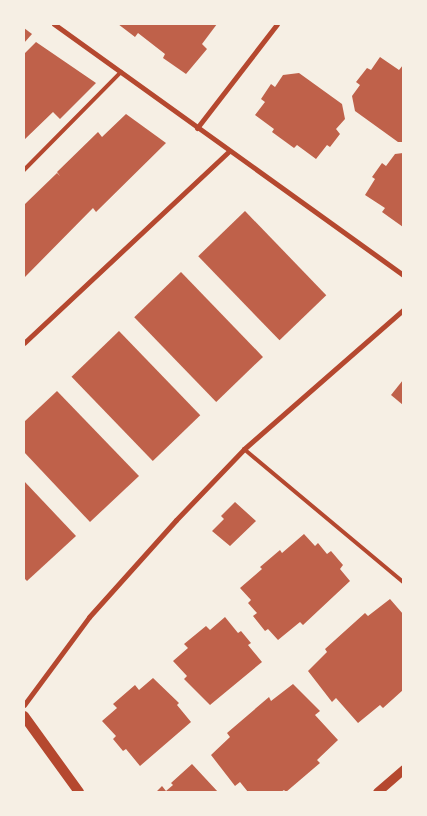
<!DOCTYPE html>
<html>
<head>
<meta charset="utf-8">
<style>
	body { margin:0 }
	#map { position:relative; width:427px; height:816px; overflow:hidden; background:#f6efe4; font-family:"Fira Sans Condensed",sans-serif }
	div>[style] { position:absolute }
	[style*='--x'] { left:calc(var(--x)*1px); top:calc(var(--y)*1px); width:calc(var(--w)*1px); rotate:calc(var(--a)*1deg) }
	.building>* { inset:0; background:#bf614a; transform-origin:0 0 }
	.service>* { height:4px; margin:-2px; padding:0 2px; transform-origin:2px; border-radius:2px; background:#b5482f }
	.minor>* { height:5px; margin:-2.5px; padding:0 2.5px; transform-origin:2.5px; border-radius:2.5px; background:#b5482f }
	.tertiary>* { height:9px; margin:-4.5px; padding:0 4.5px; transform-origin:4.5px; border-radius:4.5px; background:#b5482f }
	.secondary>* { height:10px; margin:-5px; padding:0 5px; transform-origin:5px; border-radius:5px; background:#b5482f }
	span { translate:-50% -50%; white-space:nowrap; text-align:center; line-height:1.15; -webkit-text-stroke:4.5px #f6efe4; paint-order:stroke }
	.frame { position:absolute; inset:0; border:25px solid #f6efe4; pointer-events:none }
</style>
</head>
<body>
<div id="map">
	<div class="building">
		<i style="clip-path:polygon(118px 24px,217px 24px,202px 44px,207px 49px,186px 74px,163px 58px,165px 54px,138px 33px,135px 37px)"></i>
		<i style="clip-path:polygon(24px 28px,32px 34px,24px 43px)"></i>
		<i style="clip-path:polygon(36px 42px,96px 83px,60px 119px,53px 112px,24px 140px,24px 54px)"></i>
		<i style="clip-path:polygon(380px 57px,399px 70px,403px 65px,403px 142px,398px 142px,355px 111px,352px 96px,360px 85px,356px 82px,367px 68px,371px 70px)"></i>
		<i style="clip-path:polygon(299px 73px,342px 104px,345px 119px,336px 129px,340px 134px,330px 147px,327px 145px,316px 159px,297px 145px,294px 148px,272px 132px,274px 129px,255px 115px,265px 102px,261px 99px,271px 84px,275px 87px,283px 75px)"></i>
		<i style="clip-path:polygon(126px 114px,166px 143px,96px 212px,93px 208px,24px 278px,24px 205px,57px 173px,60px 176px,57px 172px,98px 132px,102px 137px)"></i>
		<i style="clip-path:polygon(403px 153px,403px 227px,382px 212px,385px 208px,365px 195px,375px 179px,372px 177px,382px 163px,386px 166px,395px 154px)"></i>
		<i style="left:245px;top:211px;width:117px;height:65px;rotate:46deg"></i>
		<i style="left:181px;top:272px;width:118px;height:65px;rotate:46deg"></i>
		<i style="left:119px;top:331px;width:117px;height:66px;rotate:46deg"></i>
		<i style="clip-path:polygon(403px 380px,403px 405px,391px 395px)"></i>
		<i style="clip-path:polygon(57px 391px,139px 476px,90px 522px,24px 452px,24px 422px)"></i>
		<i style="clip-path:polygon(24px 481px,76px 536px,27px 581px,24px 578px)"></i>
		<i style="clip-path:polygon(235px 502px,256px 521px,230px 546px,212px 531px,224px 519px,221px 516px)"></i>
		<i style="clip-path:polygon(304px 534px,315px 546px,318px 543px,327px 554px,331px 551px,343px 565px,340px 569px,350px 581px,303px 625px,300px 622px,278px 640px,268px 629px,265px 631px,253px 616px,257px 613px,248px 603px,251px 600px,240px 588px,262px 569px,260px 567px,280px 550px,282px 553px)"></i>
		<i style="clip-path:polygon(390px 599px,403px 614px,403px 690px,383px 708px,380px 705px,358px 723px,336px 698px,332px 702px,308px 671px,327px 652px,325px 649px,365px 613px,368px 616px)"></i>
		<i style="clip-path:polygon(225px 617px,238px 633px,241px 631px,251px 643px,248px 645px,262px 662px,210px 705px,184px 679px,187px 676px,173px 661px,188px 648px,184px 644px,206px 626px,210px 630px)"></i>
		<i style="clip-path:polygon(153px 678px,179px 703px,177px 705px,191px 722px,140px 766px,126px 749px,123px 751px,113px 739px,116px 736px,102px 721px,117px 708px,113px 704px,135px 685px,139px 690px)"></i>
		<i style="clip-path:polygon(293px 684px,320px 711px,315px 715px,338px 740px,317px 760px,320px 763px,286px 792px,284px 790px,281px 792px,248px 792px,240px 782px,235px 786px,211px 755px,230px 737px,227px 733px,269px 697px,271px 701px)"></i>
		<i style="clip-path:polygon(192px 764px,218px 792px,156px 792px,162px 786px,166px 791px,173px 785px,171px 783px)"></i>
	</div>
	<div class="service">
		<i style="--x:24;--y:170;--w:138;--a:-45.3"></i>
		<i style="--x:244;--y:449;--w:207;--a:39.9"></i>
	</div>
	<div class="minor">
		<i style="--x:54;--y:24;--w:430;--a:35.7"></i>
		<i style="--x:197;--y:128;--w:131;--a:-52.4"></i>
		<i style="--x:24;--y:343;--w:281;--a:-43.1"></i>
		<i style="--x:24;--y:705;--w:109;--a:-53.5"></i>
		<i style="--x:89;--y:617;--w:130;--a:-48.1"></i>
		<i style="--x:176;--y:520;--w:98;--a:-46.2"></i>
		<i style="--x:244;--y:449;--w:211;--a:-41.2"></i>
	</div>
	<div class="tertiary">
		<i style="--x:377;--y:792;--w:35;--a:-41"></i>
	</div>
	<div class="secondary">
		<i style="--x:24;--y:716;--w:94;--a:54.1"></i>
	</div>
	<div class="frame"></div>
</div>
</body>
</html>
